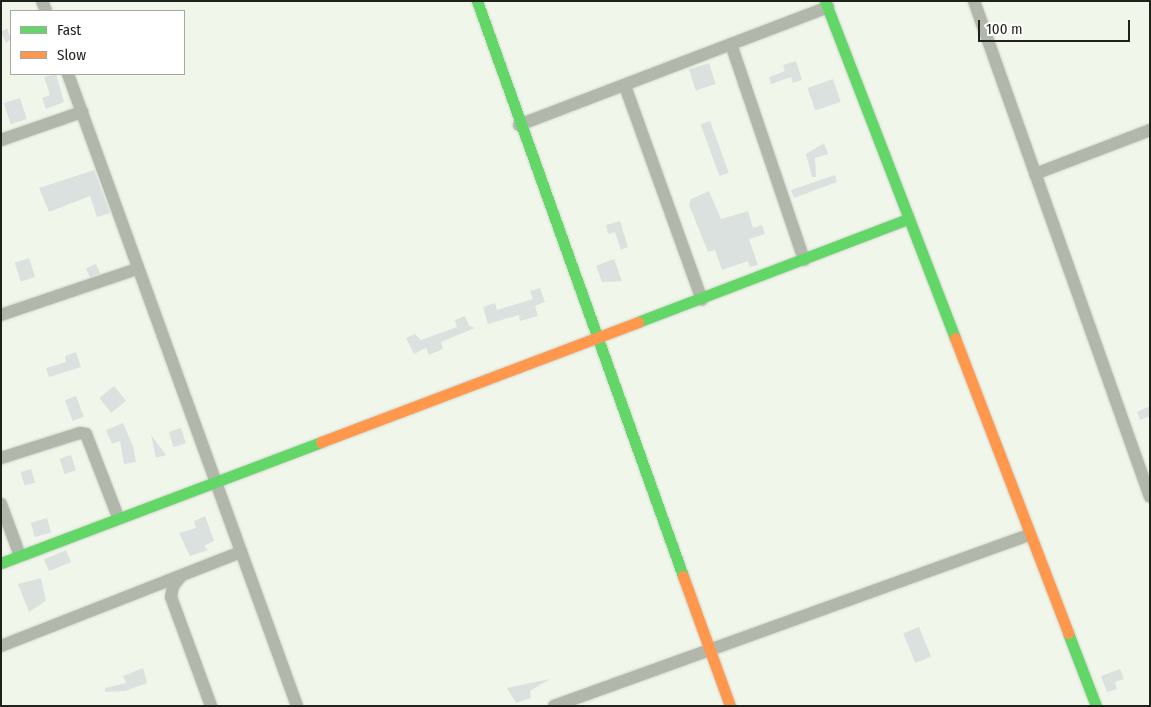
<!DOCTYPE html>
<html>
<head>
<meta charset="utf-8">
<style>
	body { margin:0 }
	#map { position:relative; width:1151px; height:707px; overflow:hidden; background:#f1f6eb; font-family:"Fira Sans Condensed",sans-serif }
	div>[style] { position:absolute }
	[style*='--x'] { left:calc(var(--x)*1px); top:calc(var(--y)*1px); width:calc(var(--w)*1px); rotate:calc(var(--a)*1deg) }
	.building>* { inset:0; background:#dbe1de; transform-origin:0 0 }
	.roads { filter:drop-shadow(0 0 1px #cfd3ca) drop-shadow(0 0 1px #cfd3ca) }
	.street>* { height:12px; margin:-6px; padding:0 6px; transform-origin:6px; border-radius:6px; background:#b1b7aa }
	.fast>* { height:11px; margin:-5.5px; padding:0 5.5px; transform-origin:5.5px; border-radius:5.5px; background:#63d668 }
	.slow>* { height:11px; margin:-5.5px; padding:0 5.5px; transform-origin:5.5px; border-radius:5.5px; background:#ff974d }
	span { translate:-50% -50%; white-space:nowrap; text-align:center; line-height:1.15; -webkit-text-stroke:4px #fff; paint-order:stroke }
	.frame { position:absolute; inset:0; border:2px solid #1f221a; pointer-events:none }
	.legend { position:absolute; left:10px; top:10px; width:175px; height:65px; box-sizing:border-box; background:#fff; border:1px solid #a5a7a3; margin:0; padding:6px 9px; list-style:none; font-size:15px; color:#1f221a }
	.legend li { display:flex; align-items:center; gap:10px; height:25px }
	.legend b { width:25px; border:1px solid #a5a7a3 }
	.scale { position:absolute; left:978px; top:20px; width:152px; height:22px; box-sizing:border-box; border:2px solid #1f221a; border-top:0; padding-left:6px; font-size:15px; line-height:18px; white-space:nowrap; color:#1f221a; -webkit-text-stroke:4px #fff; paint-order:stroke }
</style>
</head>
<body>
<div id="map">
	<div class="building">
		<i style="clip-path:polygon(7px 28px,11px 39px,6px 43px,1px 32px)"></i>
		<i style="clip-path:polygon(796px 61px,802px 80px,793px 83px,791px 77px,771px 84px,769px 77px,785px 71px,783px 65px)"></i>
		<i style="left:709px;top:63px;width:22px;height:21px;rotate:72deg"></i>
		<i style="clip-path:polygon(56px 74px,64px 102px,46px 109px,42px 98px,50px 95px,44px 77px)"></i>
		<i style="left:833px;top:79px;width:24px;height:27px;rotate:71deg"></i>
		<i style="left:20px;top:98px;width:22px;height:17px;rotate:72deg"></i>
		<i style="left:710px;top:121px;width:55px;height:10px;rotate:70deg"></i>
		<i style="clip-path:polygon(824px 143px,828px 154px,815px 158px,816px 177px,812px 177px,806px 154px)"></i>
		<i style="clip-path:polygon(94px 170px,110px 213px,97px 217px,90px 196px,49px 212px,39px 188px)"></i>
		<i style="clip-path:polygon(835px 175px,837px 182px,794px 198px,791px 190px)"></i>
		<i style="clip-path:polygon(709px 191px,721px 219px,748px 211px,753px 228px,762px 225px,765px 234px,749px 239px,758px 265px,750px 267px,748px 261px,722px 270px,715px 250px,708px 252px,689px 205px,691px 199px)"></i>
		<i style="clip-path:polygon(620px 221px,628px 247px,621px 250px,615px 232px,608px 234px,606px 225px)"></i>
		<i style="left:29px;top:258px;width:20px;height:15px;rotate:72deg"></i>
		<i style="clip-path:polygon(614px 259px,622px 281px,602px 282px,596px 266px)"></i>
		<i style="left:96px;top:264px;width:10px;height:11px;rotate:66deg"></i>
		<i style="clip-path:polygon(540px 288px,545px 302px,535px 306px,538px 316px,520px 321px,519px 315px,488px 324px,483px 307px,495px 303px,497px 310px,533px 299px,530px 291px)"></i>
		<i style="clip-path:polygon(465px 316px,469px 326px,475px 328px,441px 342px,443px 349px,429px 355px,426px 348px,414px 354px,406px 338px,415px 334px,421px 340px,457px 327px,455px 320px)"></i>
		<i style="clip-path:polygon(76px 352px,81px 367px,49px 377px,46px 368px,66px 362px,65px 356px)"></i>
		<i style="left:114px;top:386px;width:19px;height:19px;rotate:51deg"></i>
		<i style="left:76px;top:396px;width:22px;height:12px;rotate:69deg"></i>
		<i style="clip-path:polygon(1150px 406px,1150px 416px,1140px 420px,1137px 412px)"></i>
		<i style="clip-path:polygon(123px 423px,133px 446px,136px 462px,124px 464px,120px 441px,112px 444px,106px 430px)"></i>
		<i style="left:181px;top:428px;width:16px;height:13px;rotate:72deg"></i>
		<i style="clip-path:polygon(151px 435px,166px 455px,156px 458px)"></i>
		<i style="left:71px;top:455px;width:16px;height:12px;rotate:72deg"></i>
		<i style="left:31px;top:469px;width:14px;height:11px;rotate:73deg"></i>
		<i style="clip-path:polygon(205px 516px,214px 541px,204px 546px,208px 550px,190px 556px,179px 533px,196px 528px,194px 521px)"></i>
		<i style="left:47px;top:518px;width:15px;height:17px;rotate:74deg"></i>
		<i style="left:66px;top:550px;width:13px;height:24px;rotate:67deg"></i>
		<i style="clip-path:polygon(41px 578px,46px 601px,29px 612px,18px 584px)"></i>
		<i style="left:919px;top:627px;width:32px;height:17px;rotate:68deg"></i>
		<i style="clip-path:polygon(143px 668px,147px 683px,125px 691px,105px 692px,105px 688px,126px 683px,123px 676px)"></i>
		<i style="clip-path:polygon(1120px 669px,1124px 679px,1115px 682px,1117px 689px,1107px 692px,1101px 676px)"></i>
		<i style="clip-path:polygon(550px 679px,530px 691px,531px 698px,516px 703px,507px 688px)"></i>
	</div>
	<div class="roads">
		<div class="street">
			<i style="--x:42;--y:1;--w:11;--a:68"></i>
			<i style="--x:974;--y:1;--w:526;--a:70.46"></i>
			<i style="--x:731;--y:44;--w:228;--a:71.3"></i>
			<i style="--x:68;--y:74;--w:672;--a:70.08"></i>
			<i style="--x:625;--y:86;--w:227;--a:70.2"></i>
			<i style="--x:519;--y:125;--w:331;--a:-20.9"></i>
			<i style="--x:1;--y:140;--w:86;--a:-19.1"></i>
			<i style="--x:1035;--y:174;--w:123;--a:-20.9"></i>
			<i style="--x:1;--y:315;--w:144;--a:-18.7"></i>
			<i style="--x:1;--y:458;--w:83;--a:-17.6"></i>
			<i style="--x:80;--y:433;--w:6;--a:9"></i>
			<i style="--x:86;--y:434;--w:89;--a:68.9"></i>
			<i style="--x:1;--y:504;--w:55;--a:69.9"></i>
			<i style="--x:181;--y:576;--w:13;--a:129"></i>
			<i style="--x:173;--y:586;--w:11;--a:100"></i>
			<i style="--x:171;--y:597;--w:116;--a:69.8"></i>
			<i style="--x:1;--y:646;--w:258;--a:-21.4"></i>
			<i style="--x:554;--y:706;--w:505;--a:-19.8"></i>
		</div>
		<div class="fast">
			<i style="--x:477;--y:1;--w:611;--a:70.29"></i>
			<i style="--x:825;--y:1;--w:361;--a:68.9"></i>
			<i style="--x:638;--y:322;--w:289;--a:-20.9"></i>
			<i style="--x:1;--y:563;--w:342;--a:-20.7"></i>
			<i style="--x:1068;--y:633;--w:78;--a:69"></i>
		</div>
		<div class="slow">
			<i style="--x:955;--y:338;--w:316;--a:69"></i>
			<i style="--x:321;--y:442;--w:339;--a:-20.7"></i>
			<i style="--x:683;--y:576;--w:138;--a:70.1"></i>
		</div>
	</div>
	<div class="frame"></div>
	<ul class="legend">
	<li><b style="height:6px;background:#63d668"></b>Fast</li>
	<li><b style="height:6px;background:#ff974d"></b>Slow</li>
	</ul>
	<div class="scale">100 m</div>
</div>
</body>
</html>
